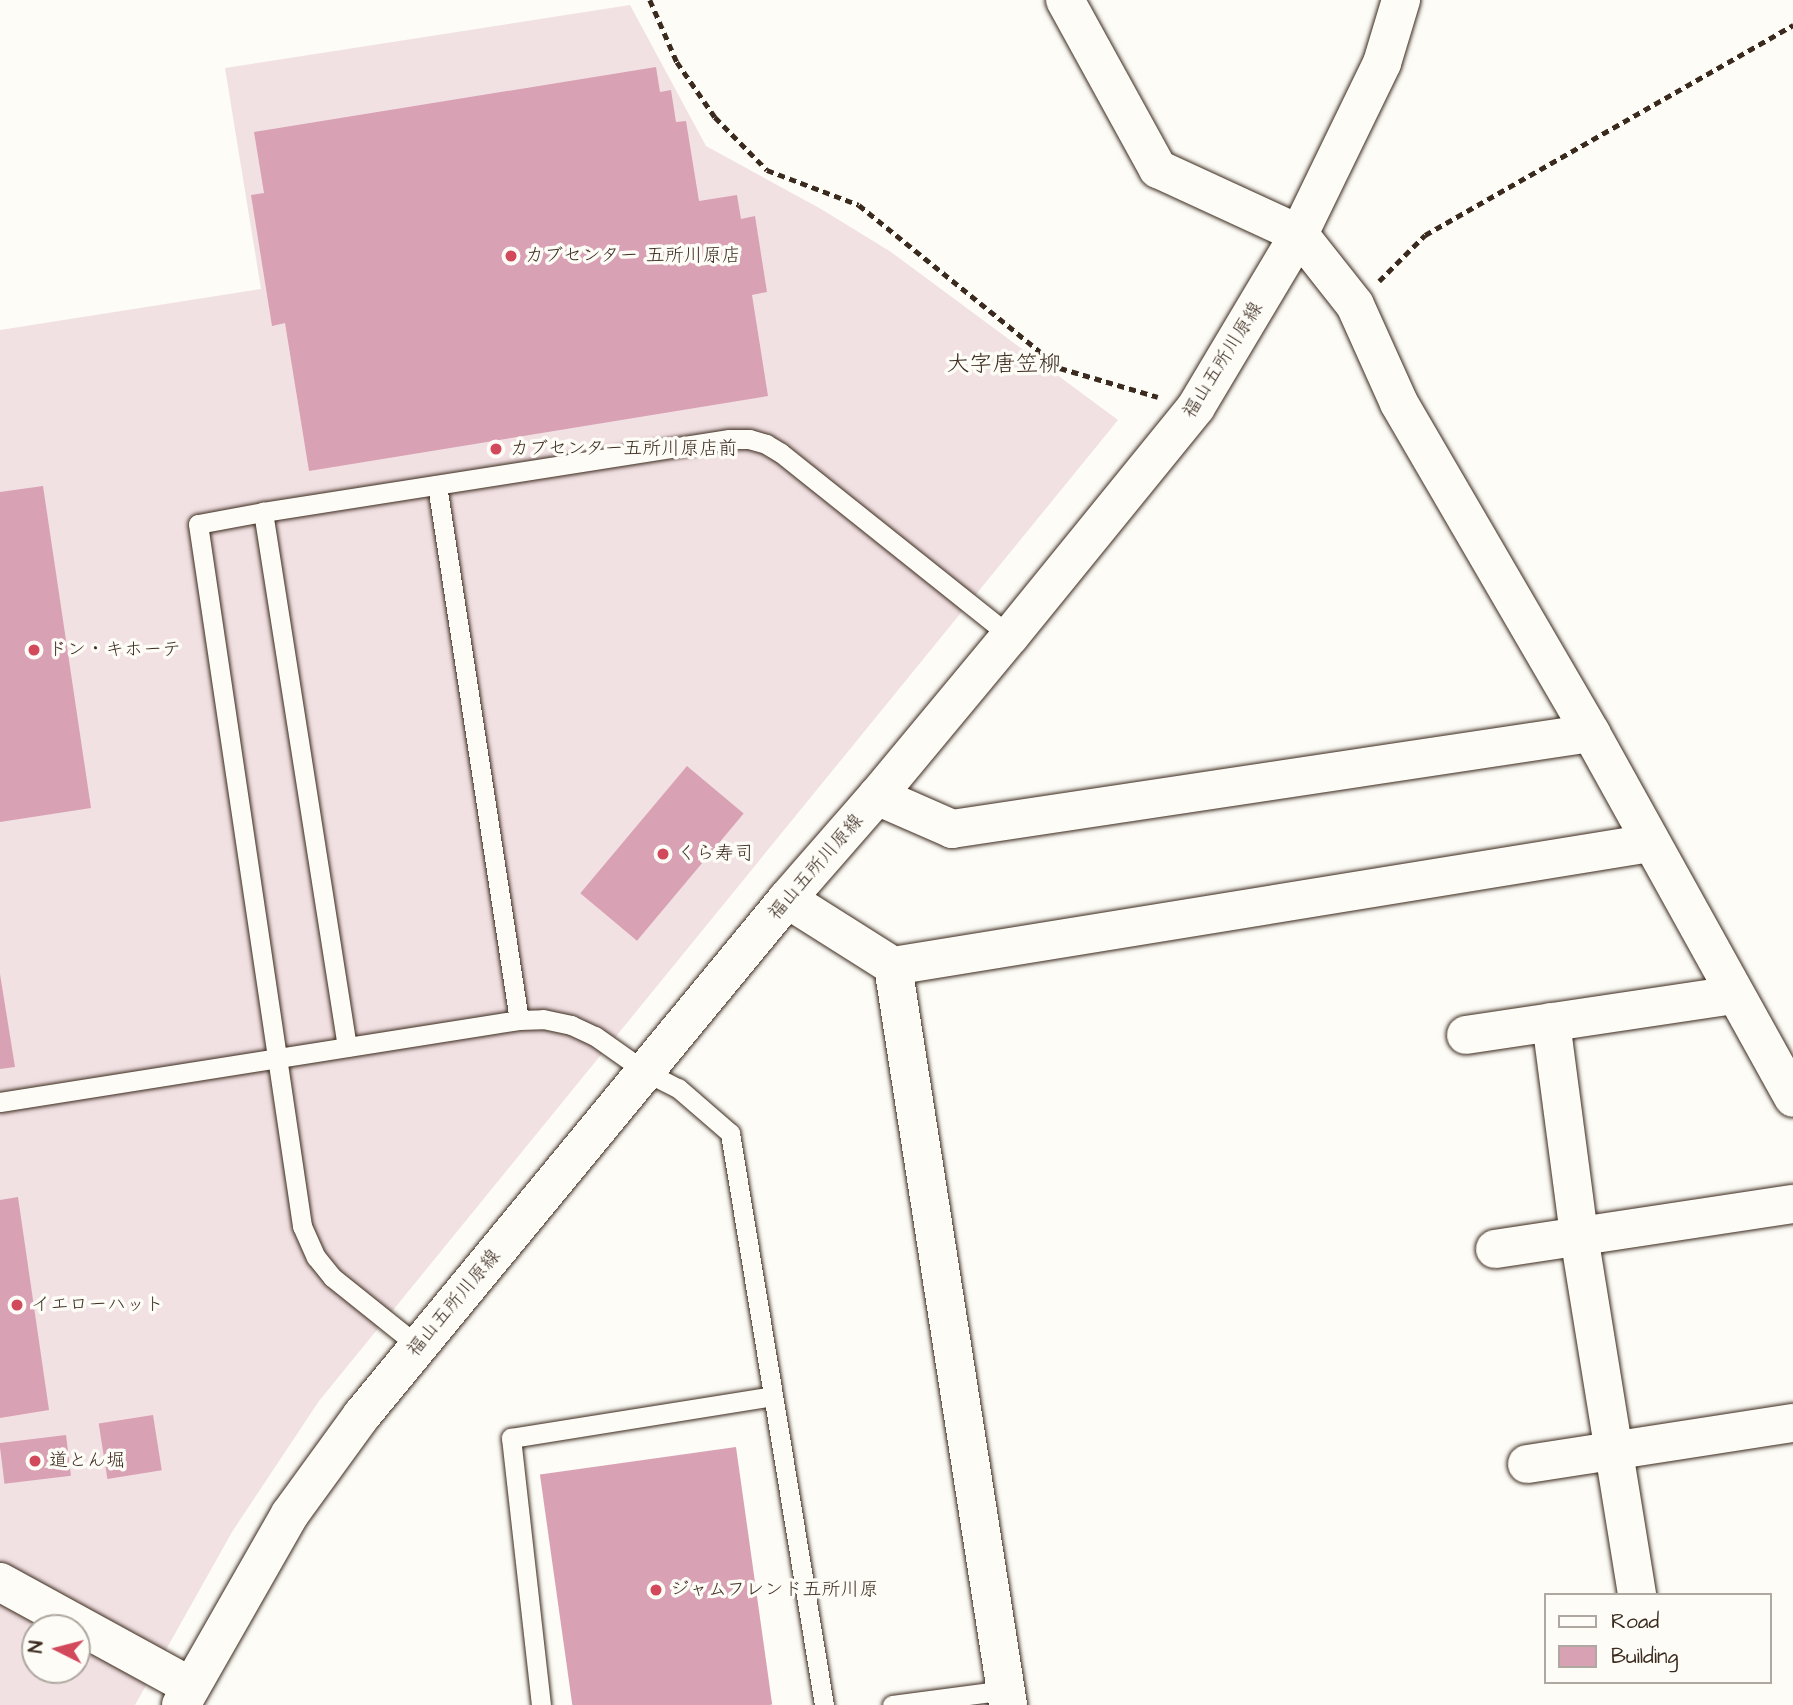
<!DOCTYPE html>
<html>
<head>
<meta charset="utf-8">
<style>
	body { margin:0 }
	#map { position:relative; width:1793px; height:1705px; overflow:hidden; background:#fdfcf7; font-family:"Architects Daughter","Klee One",sans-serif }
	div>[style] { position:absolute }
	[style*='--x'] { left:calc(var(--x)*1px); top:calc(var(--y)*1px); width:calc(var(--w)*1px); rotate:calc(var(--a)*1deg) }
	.built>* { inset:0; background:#f2e1e3 }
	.building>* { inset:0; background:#d9a1b4; transform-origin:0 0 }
	.path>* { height:4.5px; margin-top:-2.25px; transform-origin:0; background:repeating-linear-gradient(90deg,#3b2a1e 0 7px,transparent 0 12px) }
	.roads { filter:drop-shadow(0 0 2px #3b2a1e) drop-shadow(0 0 2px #3b2a1e) }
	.service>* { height:19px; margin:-9.5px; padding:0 9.5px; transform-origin:9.5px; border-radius:9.5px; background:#fdfcf7 }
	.minor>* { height:38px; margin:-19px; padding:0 19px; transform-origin:19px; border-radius:19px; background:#fdfcf7 }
	.secondary>* { height:38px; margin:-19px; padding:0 19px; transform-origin:19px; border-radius:19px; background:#fdfcf7 }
	.dots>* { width:19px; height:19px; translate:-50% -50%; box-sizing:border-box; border:4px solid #fdfcf7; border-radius:50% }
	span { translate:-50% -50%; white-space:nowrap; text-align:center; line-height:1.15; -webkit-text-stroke:7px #fdfcf7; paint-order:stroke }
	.poi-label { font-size:19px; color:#3b2a1e }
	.left { translate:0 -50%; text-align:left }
	.street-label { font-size:19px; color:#3b2a1e }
	.quarter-label { font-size:23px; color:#3b2a1e }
	.legend { position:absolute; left:1544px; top:1593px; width:228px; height:91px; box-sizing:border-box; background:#fdfcf7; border:2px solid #afa8a0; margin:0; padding:9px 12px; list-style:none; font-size:21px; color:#3b2a1e }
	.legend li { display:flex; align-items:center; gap:14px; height:35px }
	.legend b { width:35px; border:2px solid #afa8a0 }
	.north { position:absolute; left:21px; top:1614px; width:70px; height:70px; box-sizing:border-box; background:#fdfcf7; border:2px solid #afa8a0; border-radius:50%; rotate:276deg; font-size:19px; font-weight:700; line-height:28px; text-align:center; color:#3b2a1e }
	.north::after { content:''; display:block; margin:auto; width:24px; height:32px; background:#d1495b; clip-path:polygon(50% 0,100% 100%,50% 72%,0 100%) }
</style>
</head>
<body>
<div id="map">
	<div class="built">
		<i style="clip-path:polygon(evenodd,630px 5px,706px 146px,821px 209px,891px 252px,1118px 420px,319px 1401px,232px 1532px,135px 1705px,0 1705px,0 330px,261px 289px,225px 68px,630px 5px,35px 1628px,77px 1628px,77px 1670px,35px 1670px,35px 1628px)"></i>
	</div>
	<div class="building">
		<i style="clip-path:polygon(656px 67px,660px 92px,671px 90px,676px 122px,686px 121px,699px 201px,737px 195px,741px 219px,755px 216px,767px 292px,752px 295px,768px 396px,309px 471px,285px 323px,272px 326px,251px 195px,264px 193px,254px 132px)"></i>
		<i style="clip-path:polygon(43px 486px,91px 808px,0 822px,0 492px)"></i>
		<i style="left:687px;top:766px;width:74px;height:166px;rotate:40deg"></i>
		<i style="clip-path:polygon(0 974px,15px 1067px,0 1069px)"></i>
		<i style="clip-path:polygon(18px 1197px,49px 1410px,0 1418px,0 1200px)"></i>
		<i style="left:153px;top:1415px;width:56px;height:55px;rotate:81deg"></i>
		<i style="left:66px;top:1435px;width:41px;height:67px;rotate:83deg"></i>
		<i style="left:736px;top:1447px;width:260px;height:198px;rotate:82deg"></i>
	</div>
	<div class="path">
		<i style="--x:650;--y:0;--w:68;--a:66.5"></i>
		<i style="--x:677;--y:62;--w:67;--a:55.4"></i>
		<i style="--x:715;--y:117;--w:74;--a:45.5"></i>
		<i style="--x:767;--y:170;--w:98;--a:20.8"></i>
		<i style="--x:859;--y:205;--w:259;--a:39"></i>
		<i style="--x:1060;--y:368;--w:102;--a:16.5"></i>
		<i style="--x:1379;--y:281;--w:65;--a:-45"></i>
		<i style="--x:1425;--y:235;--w:424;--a:-29.7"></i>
	</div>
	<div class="roads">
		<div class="service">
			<i style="--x:437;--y:485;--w:541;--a:81.29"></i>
			<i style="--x:263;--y:512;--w:66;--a:169.5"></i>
			<i style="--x:198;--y:524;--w:710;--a:81.57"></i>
			<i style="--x:302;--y:1226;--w:34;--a:66"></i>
			<i style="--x:316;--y:1257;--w:26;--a:51"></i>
			<i style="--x:332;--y:1277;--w:110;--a:38.7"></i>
			<i style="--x:347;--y:1047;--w:542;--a:-98.92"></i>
			<i style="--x:263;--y:512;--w:472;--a:-8.9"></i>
			<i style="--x:729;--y:439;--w:20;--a:0"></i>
			<i style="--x:749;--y:439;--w:18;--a:16"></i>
			<i style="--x:766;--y:444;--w:17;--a:31"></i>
			<i style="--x:781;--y:453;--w:293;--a:38.6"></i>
			<i style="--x:0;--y:1102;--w:525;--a:-8.98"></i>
			<i style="--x:519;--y:1020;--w:24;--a:-2"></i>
			<i style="--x:543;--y:1019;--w:29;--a:12"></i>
			<i style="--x:571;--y:1025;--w:26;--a:25"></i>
			<i style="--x:595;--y:1036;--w:62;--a:35.2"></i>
			<i style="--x:646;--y:1072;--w:36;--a:27"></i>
			<i style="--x:678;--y:1088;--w:69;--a:40.9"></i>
			<i style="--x:730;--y:1133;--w:580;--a:80.67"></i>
			<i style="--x:541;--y:1705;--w:269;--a:-96.4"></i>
			<i style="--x:511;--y:1438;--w:265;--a:-9.1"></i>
			<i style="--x:892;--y:1705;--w:115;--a:-7.5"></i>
		</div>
		<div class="minor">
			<i style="--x:1065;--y:0;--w:193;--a:61.2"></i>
			<i style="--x:1158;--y:169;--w:155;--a:24.7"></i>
			<i style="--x:1299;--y:234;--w:90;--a:51.7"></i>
			<i style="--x:1355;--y:305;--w:107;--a:65.8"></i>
			<i style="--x:1399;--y:403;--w:382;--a:59.8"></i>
			<i style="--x:1591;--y:733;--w:417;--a:61"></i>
			<i style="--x:877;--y:796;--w:82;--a:23.7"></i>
			<i style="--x:952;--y:829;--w:646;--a:-8.54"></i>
			<i style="--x:787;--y:899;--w:125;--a:32.3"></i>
			<i style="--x:893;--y:966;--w:767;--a:-9.23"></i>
			<i style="--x:893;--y:966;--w:748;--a:81.15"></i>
			<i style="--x:1551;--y:1022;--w:216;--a:82.5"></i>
			<i style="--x:1579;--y:1236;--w:364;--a:80.8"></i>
			<i style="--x:1466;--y:1035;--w:272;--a:-8.5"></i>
			<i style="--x:1495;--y:1249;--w:301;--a:-8.6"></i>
			<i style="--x:1527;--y:1464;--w:269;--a:-8.8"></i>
			<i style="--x:0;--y:1582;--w:217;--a:28.7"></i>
		</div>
		<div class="secondary">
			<i style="--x:181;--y:1705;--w:220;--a:-60.3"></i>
			<i style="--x:290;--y:1514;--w:122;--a:-54"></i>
			<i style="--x:362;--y:1415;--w:668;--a:-50.52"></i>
			<i style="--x:787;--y:899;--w:137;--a:-48.9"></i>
			<i style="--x:877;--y:796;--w:208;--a:-50.3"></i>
			<i style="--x:1010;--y:636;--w:295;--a:-50.9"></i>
			<i style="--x:1196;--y:407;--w:201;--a:-59.2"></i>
			<i style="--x:1299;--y:234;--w:190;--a:-64.1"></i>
			<i style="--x:1382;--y:63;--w:66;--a:-73.2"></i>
		</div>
	</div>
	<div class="dots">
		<i style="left:511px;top:256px;background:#d1495b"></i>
		<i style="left:496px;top:449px;background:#d1495b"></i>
		<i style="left:34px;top:650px;background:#d1495b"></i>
		<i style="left:663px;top:854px;background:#d1495b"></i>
		<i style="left:17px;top:1305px;background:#d1495b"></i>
		<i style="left:35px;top:1461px;background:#d1495b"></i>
		<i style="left:656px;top:1590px;background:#d1495b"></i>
	</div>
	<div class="poi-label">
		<span class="left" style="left:525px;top:256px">カブセンター 五所川原店</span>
		<span class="left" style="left:510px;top:449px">カブセンター五所川原店前</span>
		<span class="left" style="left:48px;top:650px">ドン・キホーテ</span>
		<span class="left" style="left:677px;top:854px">くら寿司</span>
		<span class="left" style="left:31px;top:1305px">イエローハット</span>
		<span class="left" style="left:49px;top:1461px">道とん堀</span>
		<span class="left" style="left:670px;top:1590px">ジャムフレンド五所川原</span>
	</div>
	<div class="street-label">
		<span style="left:1223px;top:360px;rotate:-58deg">福山五所川原線</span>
		<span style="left:816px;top:867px;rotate:-49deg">福山五所川原線</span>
		<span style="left:454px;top:1303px;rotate:-50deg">福山五所川原線</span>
	</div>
	<div class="quarter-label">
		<span style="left:1004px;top:364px">大字唐笠柳</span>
	</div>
	<ul class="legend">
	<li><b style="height:9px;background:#fdfcf7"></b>Road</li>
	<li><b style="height:19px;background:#d9a1b4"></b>Building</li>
	</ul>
	<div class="north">N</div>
</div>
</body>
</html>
